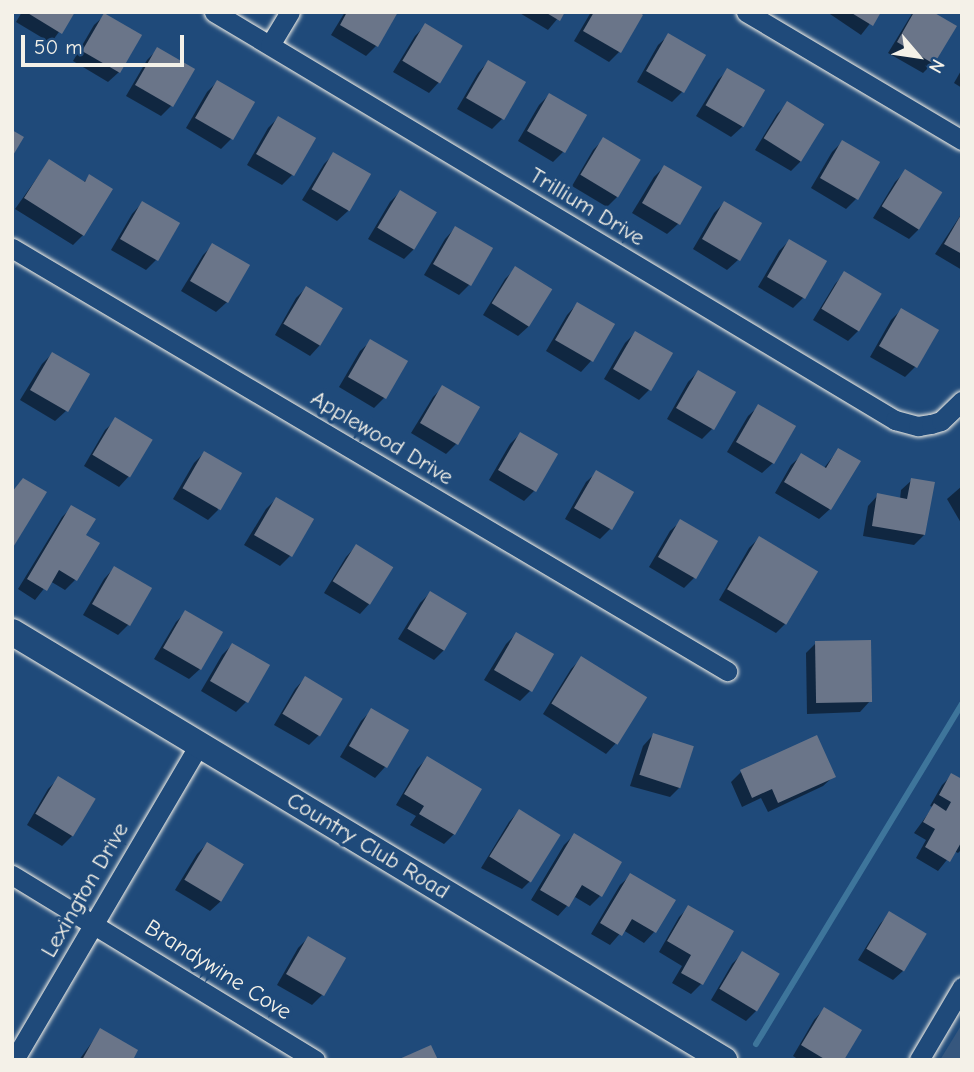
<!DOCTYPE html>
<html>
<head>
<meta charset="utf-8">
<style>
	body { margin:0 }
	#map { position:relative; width:974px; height:1072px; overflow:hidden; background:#1f4a7a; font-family:"Comic Neue",sans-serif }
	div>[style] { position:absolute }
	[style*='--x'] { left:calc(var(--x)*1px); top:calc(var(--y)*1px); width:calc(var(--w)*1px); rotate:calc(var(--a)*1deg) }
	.built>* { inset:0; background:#36577e }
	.shadow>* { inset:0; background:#0007 }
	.stream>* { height:6px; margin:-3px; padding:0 3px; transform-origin:3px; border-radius:3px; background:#3e759b }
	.building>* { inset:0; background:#6a7589; transform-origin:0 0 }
	.roads { filter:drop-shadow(0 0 2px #f4f1e8) drop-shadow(0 0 2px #f4f1e8) }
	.street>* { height:19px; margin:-9.5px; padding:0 9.5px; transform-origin:9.5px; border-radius:9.5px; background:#1f4a7a }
	.secondary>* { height:26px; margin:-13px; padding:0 13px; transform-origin:13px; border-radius:13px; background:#1f4a7a }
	span { translate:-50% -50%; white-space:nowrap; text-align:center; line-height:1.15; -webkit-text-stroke:7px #1f4a7a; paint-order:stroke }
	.street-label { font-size:23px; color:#f4f1e8 }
	.frame { position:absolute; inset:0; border:14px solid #f4f1e8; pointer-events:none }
	.north { position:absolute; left:883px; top:21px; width:70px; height:70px; -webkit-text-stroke:5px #1f4a7a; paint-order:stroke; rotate:119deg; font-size:19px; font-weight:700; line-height:28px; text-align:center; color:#f4f1e8 }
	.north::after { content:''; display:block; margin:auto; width:24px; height:32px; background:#f4f1e8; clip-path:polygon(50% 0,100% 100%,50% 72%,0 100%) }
	.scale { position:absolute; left:21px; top:35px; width:163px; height:32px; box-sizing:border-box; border:4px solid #f4f1e8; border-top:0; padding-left:9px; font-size:21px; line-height:24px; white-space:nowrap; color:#f4f1e8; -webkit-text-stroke:5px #1f4a7a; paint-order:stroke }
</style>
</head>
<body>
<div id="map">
	<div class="built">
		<i style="clip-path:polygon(962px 1024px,962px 1060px,940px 1060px)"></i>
	</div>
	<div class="shadow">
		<i style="clip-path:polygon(22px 12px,73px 12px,51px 43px,16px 22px)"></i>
		<i style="clip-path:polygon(345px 12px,396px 12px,376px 46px,366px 56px,331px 35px)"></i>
		<i style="clip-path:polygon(518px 12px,563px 12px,548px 30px)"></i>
		<i style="clip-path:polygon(591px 12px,635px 12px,619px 52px,609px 62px,574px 41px)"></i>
		<i style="clip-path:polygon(827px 12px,879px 12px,861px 35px)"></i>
		<i style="clip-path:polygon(913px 12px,929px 12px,933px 63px,923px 73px,888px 53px)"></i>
		<i style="clip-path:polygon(105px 15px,119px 72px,108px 82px,73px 61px,94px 25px)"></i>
		<i style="clip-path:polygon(425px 26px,439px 82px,429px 93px,393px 72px,415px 36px)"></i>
		<i style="clip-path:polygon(669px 35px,704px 56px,682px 92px,672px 102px,637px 82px,658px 45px)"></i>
		<i style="clip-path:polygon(157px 50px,171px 106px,161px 116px,126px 96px,147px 60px)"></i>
		<i style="clip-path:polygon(488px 62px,502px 119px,492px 129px,457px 109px,478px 73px)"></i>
		<i style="clip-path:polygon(962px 69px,962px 88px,954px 83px)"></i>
		<i style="clip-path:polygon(728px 70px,742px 127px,731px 137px,696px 116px,718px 80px)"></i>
		<i style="clip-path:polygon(217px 82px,253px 103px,231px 139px,221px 149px,186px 128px,207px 92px)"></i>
		<i style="clip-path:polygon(549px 95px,563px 152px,553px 162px,518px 141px,539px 105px)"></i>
		<i style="clip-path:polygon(787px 104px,801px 161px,791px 171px,755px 150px,777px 114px)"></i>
		<i style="clip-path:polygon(278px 118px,292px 175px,282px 185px,247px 165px,268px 128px)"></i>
		<i style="clip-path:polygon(603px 140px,617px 197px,607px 207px,572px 186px,593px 150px)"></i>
		<i style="clip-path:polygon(842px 142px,856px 199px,846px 209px,811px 188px,832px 152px)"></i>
		<i style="clip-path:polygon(334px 154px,348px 211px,337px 221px,302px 200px,324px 164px)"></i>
		<i style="clip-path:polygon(49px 161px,83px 183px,90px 176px,83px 235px,73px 245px,15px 209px)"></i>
		<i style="clip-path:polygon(664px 167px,678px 224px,667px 234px,632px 213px,654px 177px)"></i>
		<i style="clip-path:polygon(905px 172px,919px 229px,909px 239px,873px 218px,895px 182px)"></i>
		<i style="clip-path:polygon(400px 192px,414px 249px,404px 259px,368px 239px,390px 202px)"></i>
		<i style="clip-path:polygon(142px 203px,178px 224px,156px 260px,146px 270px,111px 250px,132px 214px)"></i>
		<i style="clip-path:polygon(724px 203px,738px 260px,727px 270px,693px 249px,714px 213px)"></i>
		<i style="clip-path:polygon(962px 213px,962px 270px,935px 254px)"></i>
		<i style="clip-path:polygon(455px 228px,469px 285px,459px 295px,424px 275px,445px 239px)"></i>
		<i style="clip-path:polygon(789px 241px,803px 298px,793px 308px,758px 287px,779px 251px)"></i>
		<i style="clip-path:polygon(213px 245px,227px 302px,216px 312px,181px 291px,203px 255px)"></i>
		<i style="clip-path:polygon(515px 269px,529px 326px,518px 336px,483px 315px,505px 279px)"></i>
		<i style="clip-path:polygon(845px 273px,859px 330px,848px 341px,813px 320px,835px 284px)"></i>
		<i style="clip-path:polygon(306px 288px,341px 309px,320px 345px,310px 356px,275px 335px,296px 298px)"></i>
		<i style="clip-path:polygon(577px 304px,613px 325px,591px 361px,581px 372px,546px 351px,567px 315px)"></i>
		<i style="clip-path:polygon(901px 310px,936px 331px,915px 367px,905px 377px,870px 357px,891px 320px)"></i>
		<i style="clip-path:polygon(635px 333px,649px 390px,639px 400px,604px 379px,625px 343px)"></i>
		<i style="clip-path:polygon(371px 341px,384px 398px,374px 408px,339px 387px,360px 351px)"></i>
		<i style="clip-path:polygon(52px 354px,66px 411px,55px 421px,20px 400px,42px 364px)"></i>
		<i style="clip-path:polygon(698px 372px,712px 429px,702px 439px,667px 419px,688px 382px)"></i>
		<i style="clip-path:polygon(443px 387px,456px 444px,446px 454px,411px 433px,433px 397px)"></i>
		<i style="clip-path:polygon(759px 406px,773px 463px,762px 473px,727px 452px,748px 416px)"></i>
		<i style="clip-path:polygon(116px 420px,129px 476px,119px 487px,84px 466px,105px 430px)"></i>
		<i style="clip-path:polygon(520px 434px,534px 491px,524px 501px,489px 480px,510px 444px)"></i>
		<i style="clip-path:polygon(838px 450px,830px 509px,819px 519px,775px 493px,791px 465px,802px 455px,824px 468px)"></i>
		<i style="clip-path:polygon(204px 453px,218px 510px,208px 520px,173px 499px,194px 463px)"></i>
		<i style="clip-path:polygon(597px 472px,632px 493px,610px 529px,600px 539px,565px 519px,586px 482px)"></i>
		<i style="clip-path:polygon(912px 480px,924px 535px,914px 545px,863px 536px,868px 506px,878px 495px,900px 499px,901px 490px)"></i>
		<i style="clip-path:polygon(962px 486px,962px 523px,961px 523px,947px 499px)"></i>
		<i style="clip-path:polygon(276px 499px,290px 556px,280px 566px,244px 545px,266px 509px)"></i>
		<i style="clip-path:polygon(72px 507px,84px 535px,75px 580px,65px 590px,50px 581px,35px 600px,18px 589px,62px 517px)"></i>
		<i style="clip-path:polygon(681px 521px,694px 578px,684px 588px,649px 567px,670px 531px)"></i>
		<i style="clip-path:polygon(759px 538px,786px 623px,776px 633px,719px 600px,749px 548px)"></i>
		<i style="clip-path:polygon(356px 546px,370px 603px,360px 614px,324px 593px,346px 557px)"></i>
		<i style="clip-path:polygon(114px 568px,150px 589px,128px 625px,118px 635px,83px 615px,104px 579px)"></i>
		<i style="clip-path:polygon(430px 593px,444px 650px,434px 660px,398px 639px,420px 603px)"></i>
		<i style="clip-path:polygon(186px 612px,200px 669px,189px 679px,154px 659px,176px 622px)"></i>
		<i style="clip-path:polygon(516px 634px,530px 691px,520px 701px,484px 680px,506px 644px)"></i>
		<i style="clip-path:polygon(816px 643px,870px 701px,860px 712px,807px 714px,806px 653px)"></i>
		<i style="clip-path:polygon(232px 645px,246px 702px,236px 712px,201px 691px,222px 655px)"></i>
		<i style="clip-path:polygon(581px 659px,644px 698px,616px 743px,606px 754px,543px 714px,571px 669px)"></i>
		<i style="clip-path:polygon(305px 678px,319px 735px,309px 745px,274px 725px,295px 689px)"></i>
		<i style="clip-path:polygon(371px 711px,406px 731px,385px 767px,375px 778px,340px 757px,361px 721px)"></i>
		<i style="clip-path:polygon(653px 735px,680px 787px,670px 797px,630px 786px,643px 746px)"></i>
		<i style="clip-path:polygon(427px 758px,454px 834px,444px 844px,410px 825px,416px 816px,396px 805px,417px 769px)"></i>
		<i style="clip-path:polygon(741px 772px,834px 776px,823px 786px,768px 812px,761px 798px,742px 807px,731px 782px)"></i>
		<i style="clip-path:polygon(952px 775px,962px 781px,962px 849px,958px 853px,954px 851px,938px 871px,916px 858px,926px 840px,914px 833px,933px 807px,930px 806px,942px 785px)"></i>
		<i style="clip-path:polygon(58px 779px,72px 836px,62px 846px,27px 825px,48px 789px)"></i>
		<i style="clip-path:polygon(519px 811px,532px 879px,522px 889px,481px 868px,509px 822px)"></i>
		<i style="clip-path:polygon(574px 835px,600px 896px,590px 906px,575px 897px,558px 916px,531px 900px,564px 845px)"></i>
		<i style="clip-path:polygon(207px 844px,221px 901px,210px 911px,175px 890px,197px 854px)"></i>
		<i style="clip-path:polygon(631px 875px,673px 900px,654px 932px,644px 943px,623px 930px,610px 945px,591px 934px,620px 885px)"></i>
		<i style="clip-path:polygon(689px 907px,732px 932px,701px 984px,691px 994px,672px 983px,682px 966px,659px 952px,679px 917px)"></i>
		<i style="clip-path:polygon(890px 913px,925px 934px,904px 970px,893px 980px,858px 960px,880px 924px)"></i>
		<i style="clip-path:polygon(308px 938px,322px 995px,312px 1005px,277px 985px,298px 948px)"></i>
		<i style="clip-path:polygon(742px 954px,756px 1011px,746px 1021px,711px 1000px,732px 964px)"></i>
		<i style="clip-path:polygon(824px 1009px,842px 1060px,799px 1060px,793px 1056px,814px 1020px)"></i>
		<i style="clip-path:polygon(101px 1030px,130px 1060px,79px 1060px)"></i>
	</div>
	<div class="stream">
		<i style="--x:756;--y:1044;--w:398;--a:-58.8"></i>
	</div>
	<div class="building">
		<i style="clip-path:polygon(26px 12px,75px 12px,62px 34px)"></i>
		<i style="clip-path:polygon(347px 12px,398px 12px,378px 47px,340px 25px)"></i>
		<i style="clip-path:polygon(545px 12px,565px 12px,560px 21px)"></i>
		<i style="clip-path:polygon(594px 12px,639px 12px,643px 15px,621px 53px,583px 31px)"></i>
		<i style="clip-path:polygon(850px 12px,881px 12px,873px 26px)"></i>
		<i style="clip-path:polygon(914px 12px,933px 12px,957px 26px,934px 64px,897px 42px)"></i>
		<i style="left:104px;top:13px;width:44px;height:44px;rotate:30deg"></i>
		<i style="left:425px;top:23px;width:44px;height:44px;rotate:31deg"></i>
		<i style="left:668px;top:33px;width:44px;height:44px;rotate:30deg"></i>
		<i style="left:157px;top:47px;width:44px;height:44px;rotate:30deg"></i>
		<i style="left:488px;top:60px;width:44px;height:44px;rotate:30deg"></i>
		<i style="left:727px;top:68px;width:44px;height:43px;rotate:30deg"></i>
		<i style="left:217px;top:80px;width:44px;height:44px;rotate:30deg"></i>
		<i style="left:549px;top:93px;width:44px;height:44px;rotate:30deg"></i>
		<i style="left:787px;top:101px;width:44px;height:44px;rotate:32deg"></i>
		<i style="left:278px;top:116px;width:44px;height:44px;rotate:30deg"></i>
		<i style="clip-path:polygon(12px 130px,24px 137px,12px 157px)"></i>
		<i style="left:603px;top:137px;width:44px;height:44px;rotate:31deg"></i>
		<i style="left:842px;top:140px;width:44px;height:44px;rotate:30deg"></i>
		<i style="left:333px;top:152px;width:44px;height:43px;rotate:30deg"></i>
		<i style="clip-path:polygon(49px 159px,85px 182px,89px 174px,113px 189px,84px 236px,24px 198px)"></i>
		<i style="left:664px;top:165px;width:44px;height:44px;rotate:30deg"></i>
		<i style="left:905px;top:169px;width:44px;height:44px;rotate:32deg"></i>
		<i style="left:400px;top:190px;width:43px;height:44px;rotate:31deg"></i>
		<i style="left:142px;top:201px;width:44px;height:44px;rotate:30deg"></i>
		<i style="left:724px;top:201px;width:44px;height:44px;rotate:30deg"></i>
		<i style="clip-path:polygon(962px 213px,962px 254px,944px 244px)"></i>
		<i style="left:455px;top:226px;width:44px;height:44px;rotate:30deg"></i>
		<i style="left:789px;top:239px;width:44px;height:44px;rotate:30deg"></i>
		<i style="left:212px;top:243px;width:44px;height:44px;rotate:30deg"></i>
		<i style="left:515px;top:266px;width:44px;height:44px;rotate:32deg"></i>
		<i style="left:844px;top:271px;width:44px;height:44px;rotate:31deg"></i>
		<i style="left:306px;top:286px;width:43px;height:44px;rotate:31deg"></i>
		<i style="left:577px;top:302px;width:44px;height:44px;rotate:30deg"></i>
		<i style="left:901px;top:308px;width:44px;height:44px;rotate:30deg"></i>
		<i style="left:635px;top:331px;width:44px;height:44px;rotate:30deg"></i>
		<i style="left:370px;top:339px;width:44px;height:44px;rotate:30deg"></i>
		<i style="left:52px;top:352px;width:44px;height:44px;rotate:30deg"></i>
		<i style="left:698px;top:370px;width:44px;height:44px;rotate:30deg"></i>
		<i style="left:442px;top:385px;width:44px;height:44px;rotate:30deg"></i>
		<i style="left:758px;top:404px;width:44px;height:44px;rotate:30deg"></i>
		<i style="left:115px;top:417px;width:44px;height:44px;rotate:31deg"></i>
		<i style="left:520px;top:432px;width:44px;height:44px;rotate:30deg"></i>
		<i style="clip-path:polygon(838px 448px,861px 461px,831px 510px,784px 482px,801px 453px,826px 468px)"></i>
		<i style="left:204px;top:451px;width:44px;height:43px;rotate:30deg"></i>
		<i style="left:596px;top:470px;width:44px;height:44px;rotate:30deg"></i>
		<i style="clip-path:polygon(23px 478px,47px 492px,12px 549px,12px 492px)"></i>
		<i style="clip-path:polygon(911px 478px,935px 482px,925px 535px,872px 526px,877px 493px,907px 499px)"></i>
		<i style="left:276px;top:497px;width:44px;height:44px;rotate:30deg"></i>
		<i style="clip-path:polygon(71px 505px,96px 519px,86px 535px,100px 543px,77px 581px,59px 570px,47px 591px,27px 579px)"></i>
		<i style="left:680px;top:519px;width:44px;height:44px;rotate:30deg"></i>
		<i style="left:759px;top:536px;width:69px;height:62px;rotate:31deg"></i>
		<i style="left:356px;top:544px;width:44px;height:44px;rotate:32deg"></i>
		<i style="left:114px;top:566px;width:44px;height:44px;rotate:30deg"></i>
		<i style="left:430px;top:591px;width:43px;height:44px;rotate:31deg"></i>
		<i style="left:185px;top:610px;width:44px;height:44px;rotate:30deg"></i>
		<i style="left:516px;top:632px;width:44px;height:44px;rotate:30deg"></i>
		<i style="left:871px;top:640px;width:62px;height:56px;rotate:89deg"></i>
		<i style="left:232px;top:643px;width:44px;height:44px;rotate:30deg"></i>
		<i style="left:581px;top:656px;width:78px;height:56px;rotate:32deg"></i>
		<i style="left:305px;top:676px;width:44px;height:44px;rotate:31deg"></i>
		<i style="left:371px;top:708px;width:44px;height:44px;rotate:30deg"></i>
		<i style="left:653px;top:733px;width:43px;height:44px;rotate:18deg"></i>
		<i style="clip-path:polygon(817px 735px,836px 777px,778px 803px,772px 789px,752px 798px,740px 770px)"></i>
		<i style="clip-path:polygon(427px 756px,482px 789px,455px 835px,419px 814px,424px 806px,404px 794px)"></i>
		<i style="clip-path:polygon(951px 773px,962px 779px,962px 841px,950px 862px,925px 847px,935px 829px,923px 822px,934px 803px,946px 811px,951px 802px,939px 795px)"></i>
		<i style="left:58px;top:776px;width:44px;height:44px;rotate:31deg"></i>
		<i style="left:519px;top:809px;width:49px;height:56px;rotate:32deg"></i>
		<i style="clip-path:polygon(574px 833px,622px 862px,602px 897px,582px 885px,569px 907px,540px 890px)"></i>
		<i style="left:207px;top:842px;width:43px;height:44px;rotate:31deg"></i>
		<i style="clip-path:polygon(630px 873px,676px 900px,656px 933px,632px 919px,622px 936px,600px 923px)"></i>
		<i style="clip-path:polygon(688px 905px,734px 931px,703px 985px,681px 973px,691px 955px,667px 941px)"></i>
		<i style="left:889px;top:911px;width:44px;height:44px;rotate:31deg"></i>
		<i style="left:308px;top:936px;width:44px;height:44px;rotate:30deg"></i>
		<i style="left:742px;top:951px;width:44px;height:44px;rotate:31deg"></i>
		<i style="clip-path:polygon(824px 1007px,862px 1030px,844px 1060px,826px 1060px,801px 1045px)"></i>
		<i style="clip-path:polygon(100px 1028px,138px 1050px,133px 1060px,82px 1060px)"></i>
		<i style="clip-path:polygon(431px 1045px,438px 1060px,397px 1060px)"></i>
	</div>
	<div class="roads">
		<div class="street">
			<i style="--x:214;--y:12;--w:794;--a:30.93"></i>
			<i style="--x:895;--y:420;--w:24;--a:15"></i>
			<i style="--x:918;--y:426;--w:13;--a:-9"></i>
			<i style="--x:931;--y:424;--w:10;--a:-17"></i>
			<i style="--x:941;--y:421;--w:29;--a:-44"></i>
			<i style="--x:746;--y:12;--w:251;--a:30.7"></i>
			<i style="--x:270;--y:45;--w:39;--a:-59"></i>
			<i style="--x:12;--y:248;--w:831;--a:30.61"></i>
			<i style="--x:12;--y:875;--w:355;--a:31.4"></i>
			<i style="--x:14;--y:1060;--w:365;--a:-59.6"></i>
			<i style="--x:919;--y:1060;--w:85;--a:-59.5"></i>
		</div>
		<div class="secondary">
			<i style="--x:12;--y:632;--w:831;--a:31.01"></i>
		</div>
	</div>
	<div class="street-label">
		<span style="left:587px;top:207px;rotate:31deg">Trillium Drive</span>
		<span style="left:382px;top:438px;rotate:31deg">Applewood Drive</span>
		<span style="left:368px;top:846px;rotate:31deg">Country Club Road</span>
		<span style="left:85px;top:890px;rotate:-60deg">Lexington Drive</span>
		<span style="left:218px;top:970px;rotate:32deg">Brandywine Cove</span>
	</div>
	<div class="frame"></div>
	<div class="north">N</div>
	<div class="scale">50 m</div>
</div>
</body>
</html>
